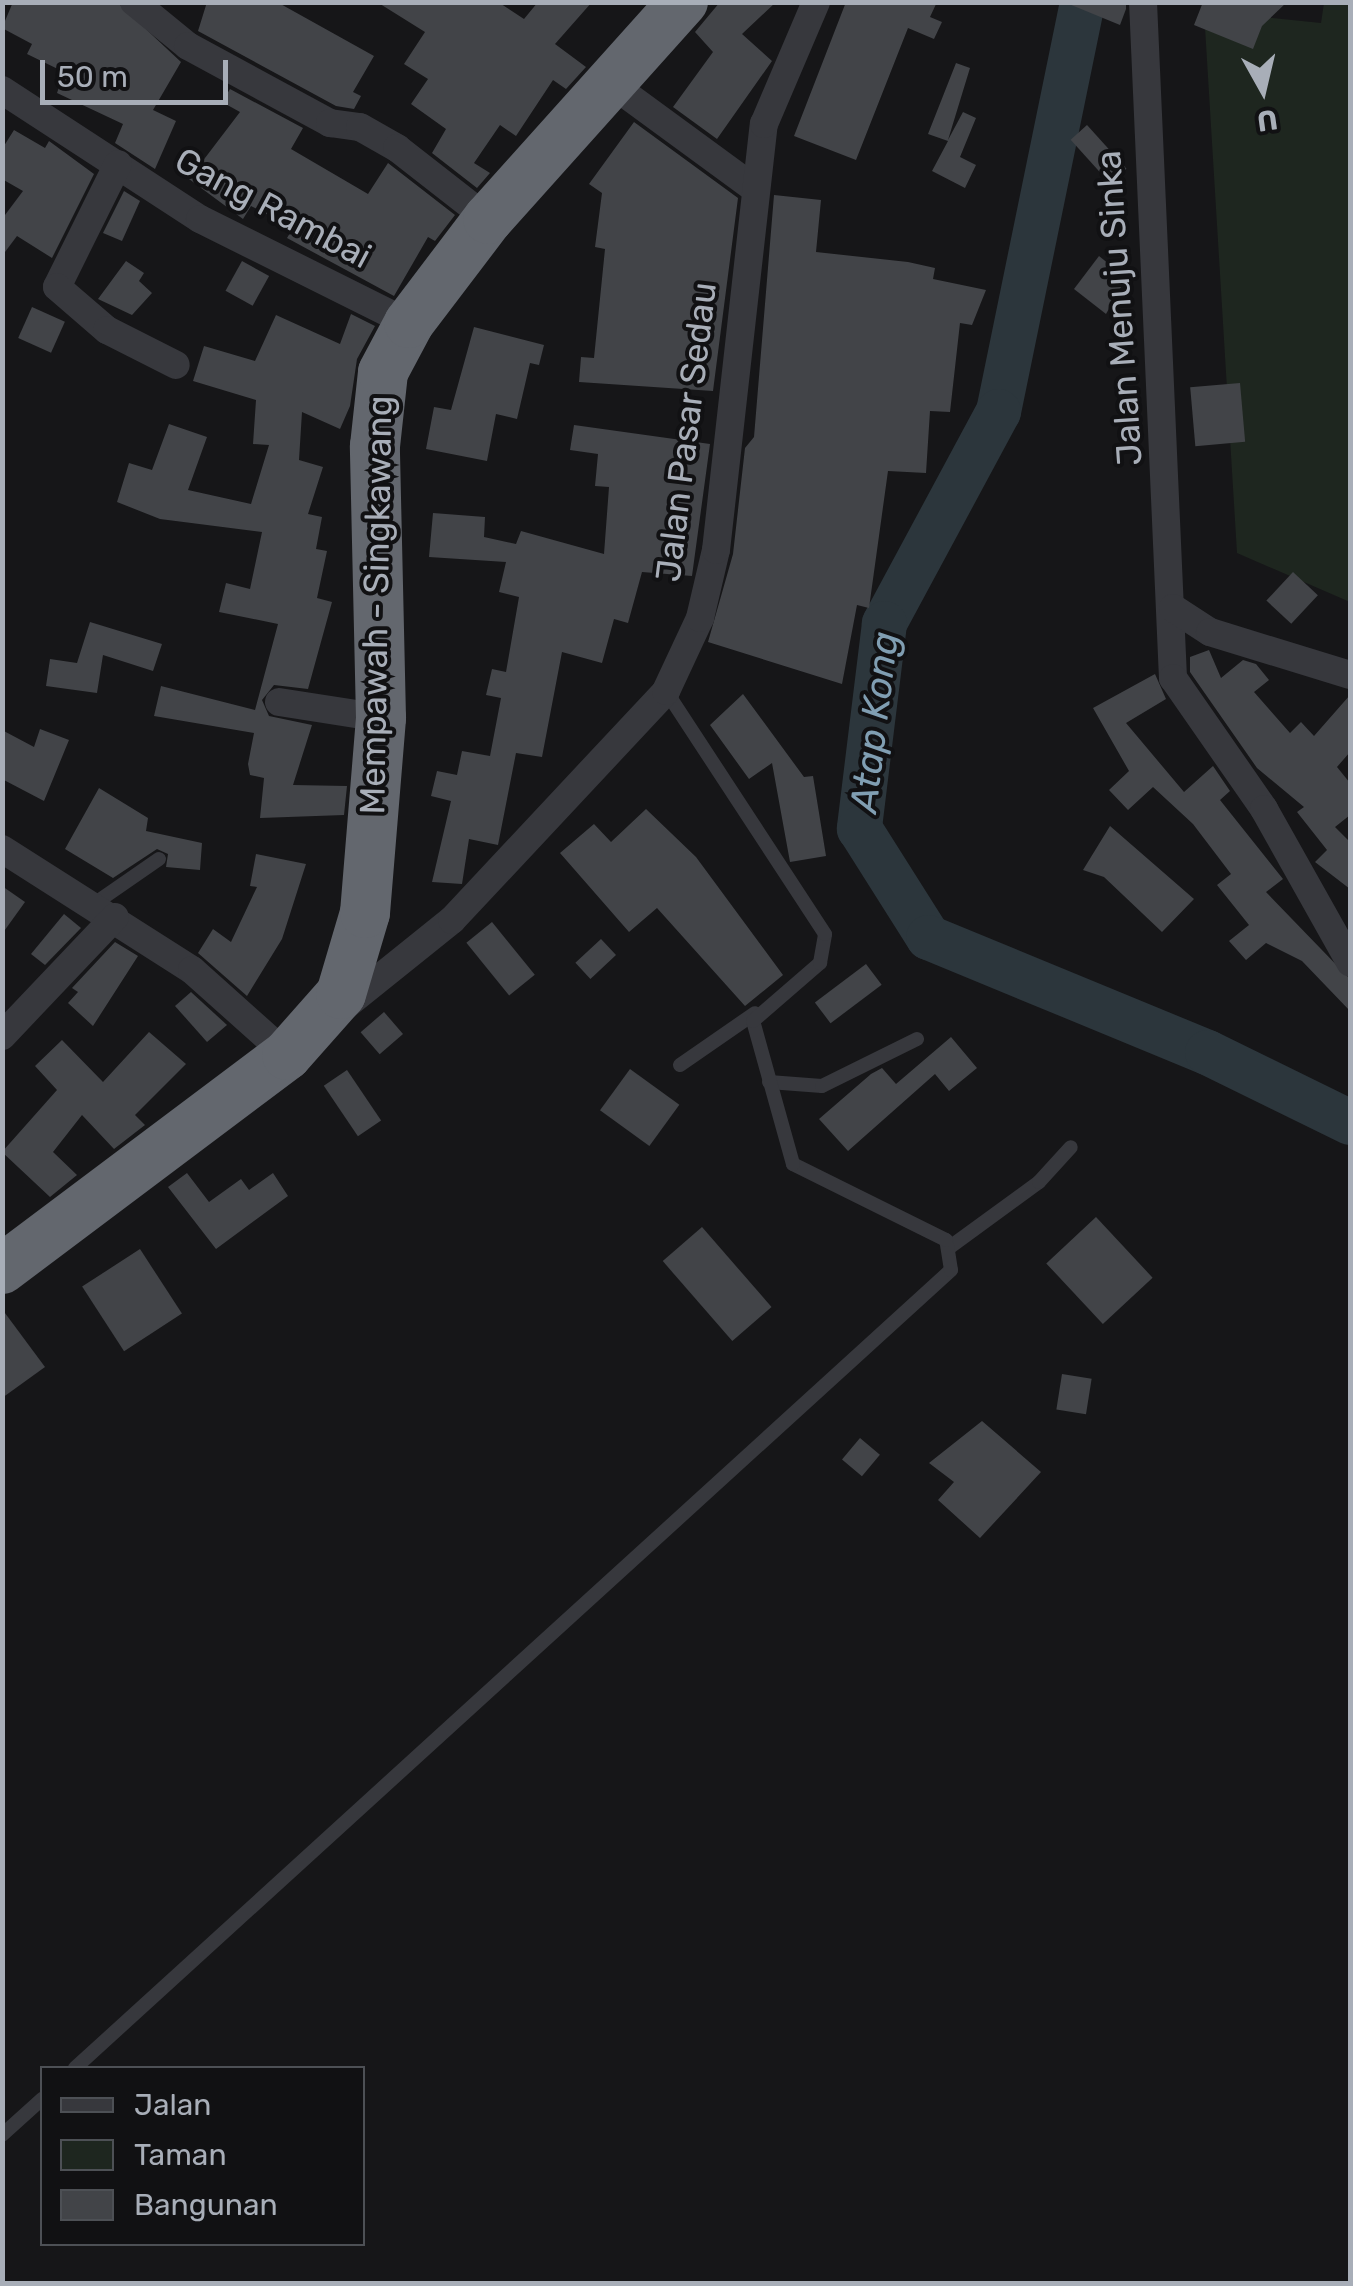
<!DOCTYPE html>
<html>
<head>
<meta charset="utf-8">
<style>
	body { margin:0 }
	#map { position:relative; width:1353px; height:2286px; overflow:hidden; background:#161618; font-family:Rubik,sans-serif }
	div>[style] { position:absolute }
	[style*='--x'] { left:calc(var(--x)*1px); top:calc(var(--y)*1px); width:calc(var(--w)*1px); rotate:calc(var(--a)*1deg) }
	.green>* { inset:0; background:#1e261f }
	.river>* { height:45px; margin:-22.5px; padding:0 22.5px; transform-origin:22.5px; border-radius:22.5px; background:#2c363c }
	.building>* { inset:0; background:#424448; transform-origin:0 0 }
	.lane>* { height:14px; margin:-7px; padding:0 7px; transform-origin:7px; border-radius:7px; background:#37383d }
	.street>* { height:28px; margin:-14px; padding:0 14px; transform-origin:14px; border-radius:14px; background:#37383d }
	.highway>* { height:50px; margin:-25px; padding:0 25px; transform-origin:25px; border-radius:25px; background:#63676e }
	span { translate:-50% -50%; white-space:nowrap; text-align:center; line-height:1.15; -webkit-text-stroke:8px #111113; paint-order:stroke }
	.street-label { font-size:35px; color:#a8aeb8 }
	.water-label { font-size:38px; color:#809eb2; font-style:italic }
	.frame { position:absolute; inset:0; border:5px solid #a8aeb8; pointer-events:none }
	.legend { position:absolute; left:40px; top:2066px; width:325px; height:180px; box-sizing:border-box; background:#111113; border:2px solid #4d5055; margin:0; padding:12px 18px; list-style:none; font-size:30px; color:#a8aeb8 }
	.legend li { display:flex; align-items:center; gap:20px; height:50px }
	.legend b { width:50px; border:2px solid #4d5055 }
	.north { position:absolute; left:1213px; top:40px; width:100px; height:100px; -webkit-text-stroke:8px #111113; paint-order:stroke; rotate:172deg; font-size:28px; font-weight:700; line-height:40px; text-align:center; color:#a8aeb8 }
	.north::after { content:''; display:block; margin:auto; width:35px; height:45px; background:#a8aeb8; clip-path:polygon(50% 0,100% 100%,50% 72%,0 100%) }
	.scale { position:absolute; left:40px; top:60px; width:188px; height:45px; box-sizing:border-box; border:5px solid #a8aeb8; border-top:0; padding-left:12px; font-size:30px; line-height:35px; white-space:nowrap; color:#a8aeb8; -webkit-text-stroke:8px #111113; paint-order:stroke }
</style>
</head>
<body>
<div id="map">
	<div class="green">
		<i style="clip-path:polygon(1324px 3px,1350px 3px,1350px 602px,1237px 553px,1204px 11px,1321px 23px)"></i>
	</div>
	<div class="river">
		<i style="--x:1082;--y:2;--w:418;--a:101.6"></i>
		<i style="--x:998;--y:411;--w:241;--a:118.3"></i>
		<i style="--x:884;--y:623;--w:207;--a:97"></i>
		<i style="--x:859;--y:828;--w:129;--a:57.7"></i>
		<i style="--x:928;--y:937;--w:302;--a:22.4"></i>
		<i style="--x:1207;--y:1052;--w:159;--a:26.1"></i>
	</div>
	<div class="building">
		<i style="clip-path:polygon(13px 2px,117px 2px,181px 62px,153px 110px,176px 121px,155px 169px,115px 143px,123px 124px,57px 93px,64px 72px,27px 54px,32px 44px,2px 28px)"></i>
		<i style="clip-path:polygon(207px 2px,277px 2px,374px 56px,353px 92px,361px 96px,354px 109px,336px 106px,198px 31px)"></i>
		<i style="clip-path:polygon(377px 2px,498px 2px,524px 19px,538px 2px,592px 2px,555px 44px,586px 67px,566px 89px,553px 80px,516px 136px,500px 125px,474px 163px,490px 173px,477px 188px,432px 153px,446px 129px,411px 104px,428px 79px,404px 64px,425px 32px)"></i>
		<i style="clip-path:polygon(720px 2px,776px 2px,742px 34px,772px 61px,717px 139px,673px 107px,713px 52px,695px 32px)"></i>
		<i style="clip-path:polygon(846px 2px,937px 2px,930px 17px,942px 22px,934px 39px,908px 28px,856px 160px,794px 136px)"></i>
		<i style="clip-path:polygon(1064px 2px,1126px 2px,1126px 9px,1120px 25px)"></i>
		<i style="clip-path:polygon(1203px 2px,1287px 2px,1262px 26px,1253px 49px,1194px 25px)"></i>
		<i style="clip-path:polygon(956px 63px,970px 68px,948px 140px,963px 112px,976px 118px,960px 157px,976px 165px,965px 188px,932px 171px,948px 141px,928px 134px)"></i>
		<i style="clip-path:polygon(230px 89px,303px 128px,291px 149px,368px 194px,388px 163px,455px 215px,435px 241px,428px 237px,394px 296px,287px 238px,293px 228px,251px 206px,243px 219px,189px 179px,240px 112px,222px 102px)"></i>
		<i style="clip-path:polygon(634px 122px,738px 198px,713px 391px,579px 382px,581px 357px,594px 358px,605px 249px,595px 247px,602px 193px,589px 184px)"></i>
		<i style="left:1087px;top:125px;width:59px;height:22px;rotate:48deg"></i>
		<i style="clip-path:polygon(14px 130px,45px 148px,49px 141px,94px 174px,52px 258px,17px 236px,2px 256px,2px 219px,23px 191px,2px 179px,2px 149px)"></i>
		<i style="clip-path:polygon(124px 191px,140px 201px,122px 241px,103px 233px)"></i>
		<i style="clip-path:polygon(774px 195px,821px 200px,816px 252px,908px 262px,935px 268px,933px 279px,986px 290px,972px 325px,960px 323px,950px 412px,930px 411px,926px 473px,888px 471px,869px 608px,857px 605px,842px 684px,708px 642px,733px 554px,745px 448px,754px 437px)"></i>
		<i style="clip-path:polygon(1099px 256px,1126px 278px,1106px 314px,1074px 289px)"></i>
		<i style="clip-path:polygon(126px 261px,144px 273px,139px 281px,152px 293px,132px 315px,98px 299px)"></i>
		<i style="left:242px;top:261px;width:31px;height:34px;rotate:29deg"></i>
		<i style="left:32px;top:307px;width:36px;height:34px;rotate:24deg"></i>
		<i style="clip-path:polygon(351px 314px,375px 326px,357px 359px,350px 406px,340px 429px,302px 412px,299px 460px,323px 467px,308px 514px,322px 517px,316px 549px,327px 551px,317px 598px,332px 602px,308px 689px,274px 685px,262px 700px,269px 716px,312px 725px,293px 785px,347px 786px,344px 815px,260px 818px,264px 778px,250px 775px,248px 764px,254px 733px,154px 716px,161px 686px,255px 710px,278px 624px,219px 612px,226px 583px,250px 589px,262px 532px,160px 519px,117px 502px,129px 463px,152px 470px,169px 424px,207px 437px,188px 490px,251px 504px,269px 445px,253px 444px,256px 400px,193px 381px,204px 346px,255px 361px,276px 315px,340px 344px)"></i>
		<i style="clip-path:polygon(474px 327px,544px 345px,539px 365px,530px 363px,517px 419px,496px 414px,487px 461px,426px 449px,434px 407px,451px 410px)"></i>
		<i style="left:1240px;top:383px;width:59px;height:50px;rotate:85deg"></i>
		<i style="clip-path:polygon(574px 425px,710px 444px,692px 576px,642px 572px,628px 623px,614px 619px,602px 663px,562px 652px,542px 757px,516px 753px,498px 845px,469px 839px,462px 884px,432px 882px,451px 801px,431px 796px,437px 771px,457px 775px,462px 751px,490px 756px,501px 698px,486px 695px,492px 669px,506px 672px,519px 597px,499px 592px,506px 562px,429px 557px,433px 513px,485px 517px,484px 537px,516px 544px,521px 531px,604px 554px,609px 487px,595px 486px,598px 454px,570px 450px)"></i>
		<i style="left:1293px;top:572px;width:34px;height:39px;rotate:43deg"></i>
		<i style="clip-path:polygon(90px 622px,162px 644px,153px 671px,103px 655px,97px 693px,46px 686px,50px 659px,77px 663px)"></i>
		<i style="clip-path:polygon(1209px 650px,1221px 678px,1243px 660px,1256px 664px,1269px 680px,1254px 692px,1290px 733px,1301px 722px,1314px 736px,1350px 695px,1350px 752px,1337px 767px,1350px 783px,1350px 815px,1335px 827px,1350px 842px,1350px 889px,1315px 862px,1327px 850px,1297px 812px,1304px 807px,1257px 768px,1190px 672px,1190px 657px)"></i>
		<i style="clip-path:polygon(1155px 674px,1166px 699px,1126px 723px,1184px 792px,1213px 766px,1230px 791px,1220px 800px,1283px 879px,1266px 892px,1350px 979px,1350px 1011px,1302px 961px,1266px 943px,1246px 960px,1229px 941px,1249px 925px,1217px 885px,1231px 874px,1193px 824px,1153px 787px,1128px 810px,1109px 790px,1129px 771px,1093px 708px)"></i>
		<i style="clip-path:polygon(743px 694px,804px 777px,813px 776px,826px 856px,790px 862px,772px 763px,749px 779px,710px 725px)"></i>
		<i style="clip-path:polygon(40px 729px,69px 740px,44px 801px,2px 779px,2px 730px,34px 747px)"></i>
		<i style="clip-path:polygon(99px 788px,148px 818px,146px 831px,202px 843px,200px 870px,166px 867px,168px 854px,157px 849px,113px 878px,65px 849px)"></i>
		<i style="clip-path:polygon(646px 809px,696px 857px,783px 975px,745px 1006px,657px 908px,629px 932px,560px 853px,594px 824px,611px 842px)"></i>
		<i style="clip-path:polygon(1110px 826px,1194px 899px,1162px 932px,1104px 877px,1083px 870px)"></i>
		<i style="clip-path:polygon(256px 854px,306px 864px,282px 939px,247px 996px,198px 953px,213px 929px,231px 942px,257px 887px,250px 886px)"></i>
		<i style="clip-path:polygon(2px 886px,25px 902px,2px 934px)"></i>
		<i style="clip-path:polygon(64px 914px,81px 928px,45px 965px,31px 954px)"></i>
		<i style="left:492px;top:922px;width:68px;height:33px;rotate:51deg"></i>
		<i style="left:601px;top:939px;width:22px;height:35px;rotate:47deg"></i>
		<i style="clip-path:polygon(115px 942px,138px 956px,93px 1026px,68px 1003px,78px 992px,72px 988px)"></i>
		<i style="left:866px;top:964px;width:26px;height:64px;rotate:53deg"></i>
		<i style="clip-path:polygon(191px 992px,227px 1025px,207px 1042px,175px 1006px)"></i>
		<i style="left:384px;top:1012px;width:29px;height:31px;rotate:49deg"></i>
		<i style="clip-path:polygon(149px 1032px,186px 1064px,135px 1115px,145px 1125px,114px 1149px,82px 1115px,53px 1152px,77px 1175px,50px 1197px,2px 1152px,57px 1090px,35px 1066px,62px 1040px,103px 1082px)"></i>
		<i style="clip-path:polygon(951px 1037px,977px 1068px,949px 1091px,935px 1074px,848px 1151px,819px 1119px,871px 1074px,882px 1068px,896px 1084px)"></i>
		<i style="left:630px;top:1069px;width:61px;height:51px;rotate:36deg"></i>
		<i style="left:347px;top:1070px;width:61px;height:28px;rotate:56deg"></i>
		<i style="clip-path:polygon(187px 1173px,209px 1202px,241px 1179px,249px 1190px,273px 1173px,288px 1196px,216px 1249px,168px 1187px)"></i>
		<i style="left:1096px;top:1217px;width:83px;height:68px;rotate:47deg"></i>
		<i style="left:702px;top:1227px;width:106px;height:52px;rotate:49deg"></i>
		<i style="left:140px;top:1249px;width:77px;height:69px;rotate:57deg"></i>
		<i style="clip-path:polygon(2px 1309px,45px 1367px,2px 1398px)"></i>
		<i style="left:1062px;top:1374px;width:30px;height:36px;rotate:9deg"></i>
		<i style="clip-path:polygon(982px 1421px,1041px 1472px,980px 1538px,938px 1500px,954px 1482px,929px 1463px)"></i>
		<i style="left:860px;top:1438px;width:26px;height:28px;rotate:40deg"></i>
	</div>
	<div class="lane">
		<i style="--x:94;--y:904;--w:79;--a:-34.7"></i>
		<i style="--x:680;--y:1065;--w:91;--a:-34.7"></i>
		<i style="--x:769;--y:1082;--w:53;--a:4.3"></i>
		<i style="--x:822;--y:1086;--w:106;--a:-26.3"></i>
		<i style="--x:950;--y:1247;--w:110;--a:-36.1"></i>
		<i style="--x:1039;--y:1182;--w:47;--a:-47.6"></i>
		<i style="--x:75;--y:2068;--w:1185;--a:-42.33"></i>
		<i style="--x:951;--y:1270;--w:30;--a:-99"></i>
		<i style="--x:946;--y:1240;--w:171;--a:-153.6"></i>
		<i style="--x:793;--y:1164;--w:148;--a:-105.6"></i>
		<i style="--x:753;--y:1021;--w:89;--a:-40.9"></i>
		<i style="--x:820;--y:963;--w:29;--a:-80"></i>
		<i style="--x:825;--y:934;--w:290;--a:-123.2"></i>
		<i style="--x:2;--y:2135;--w:54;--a:-42"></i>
	</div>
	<div class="street">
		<i style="--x:134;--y:2;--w:70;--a:39.2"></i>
		<i style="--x:188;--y:46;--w:162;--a:28.5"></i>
		<i style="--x:330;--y:123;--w:30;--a:8"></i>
		<i style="--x:360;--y:127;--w:43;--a:29.6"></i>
		<i style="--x:397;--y:148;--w:115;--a:38"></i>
		<i style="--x:1143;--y:2;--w:677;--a:87.46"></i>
		<i style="--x:1173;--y:678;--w:160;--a:55.2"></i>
		<i style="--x:1264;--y:809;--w:176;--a:60.7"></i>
		<i style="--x:609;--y:82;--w:176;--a:36.2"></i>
		<i style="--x:2;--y:90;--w:236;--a:33.1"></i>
		<i style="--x:200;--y:219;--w:233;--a:26.5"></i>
		<i style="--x:118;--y:164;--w:137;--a:116.4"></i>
		<i style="--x:57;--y:287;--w:66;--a:40.7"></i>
		<i style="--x:107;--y:330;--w:77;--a:26.9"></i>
		<i style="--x:1173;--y:608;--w:44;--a:33"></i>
		<i style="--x:1210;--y:632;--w:146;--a:17.1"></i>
		<i style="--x:279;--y:702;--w:103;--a:8.9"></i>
		<i style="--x:2;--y:849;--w:225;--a:32.5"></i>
		<i style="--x:192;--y:970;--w:127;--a:41.8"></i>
		<i style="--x:340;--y:1010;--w:144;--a:-38.8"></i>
		<i style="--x:452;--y:920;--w:313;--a:-46.9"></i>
		<i style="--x:666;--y:691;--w:81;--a:-65"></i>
		<i style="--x:700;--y:618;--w:70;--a:-76.8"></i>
		<i style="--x:716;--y:550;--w:429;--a:-83.6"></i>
		<i style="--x:764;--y:124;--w:133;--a:-66.9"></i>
		<i style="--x:2;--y:1036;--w:164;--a:-46.5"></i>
	</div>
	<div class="highway">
		<i style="--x:2;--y:1269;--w:356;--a:-36.9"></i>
		<i style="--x:287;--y:1055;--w:81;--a:-48.5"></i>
		<i style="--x:341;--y:994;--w:84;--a:-73.5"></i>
		<i style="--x:365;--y:913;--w:196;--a:-85.3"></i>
		<i style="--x:381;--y:718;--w:272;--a:-91.3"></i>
		<i style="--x:375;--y:446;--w:74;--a:-83.8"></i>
		<i style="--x:383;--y:372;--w:55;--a:-62"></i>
		<i style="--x:409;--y:323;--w:131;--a:-52.8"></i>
		<i style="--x:488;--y:219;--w:292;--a:-48.1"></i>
	</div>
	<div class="street-label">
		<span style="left:273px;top:208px;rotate:28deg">Gang Rambai</span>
		<span style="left:1119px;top:308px;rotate:-94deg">Jalan Menuju Sinka</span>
		<span style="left:686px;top:432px;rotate:-83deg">Jalan Pasar Sedau</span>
		<span style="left:376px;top:605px;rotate:-89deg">Mempawah - Singkawang</span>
	</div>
	<div class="water-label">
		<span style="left:875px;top:722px;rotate:-83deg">Atap Kong</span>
	</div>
	<div class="frame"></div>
	<ul class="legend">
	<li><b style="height:12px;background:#37383d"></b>Jalan</li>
	<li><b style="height:28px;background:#1e261f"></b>Taman</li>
	<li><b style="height:28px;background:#424448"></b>Bangunan</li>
	</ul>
	<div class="north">U</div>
	<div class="scale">50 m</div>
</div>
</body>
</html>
